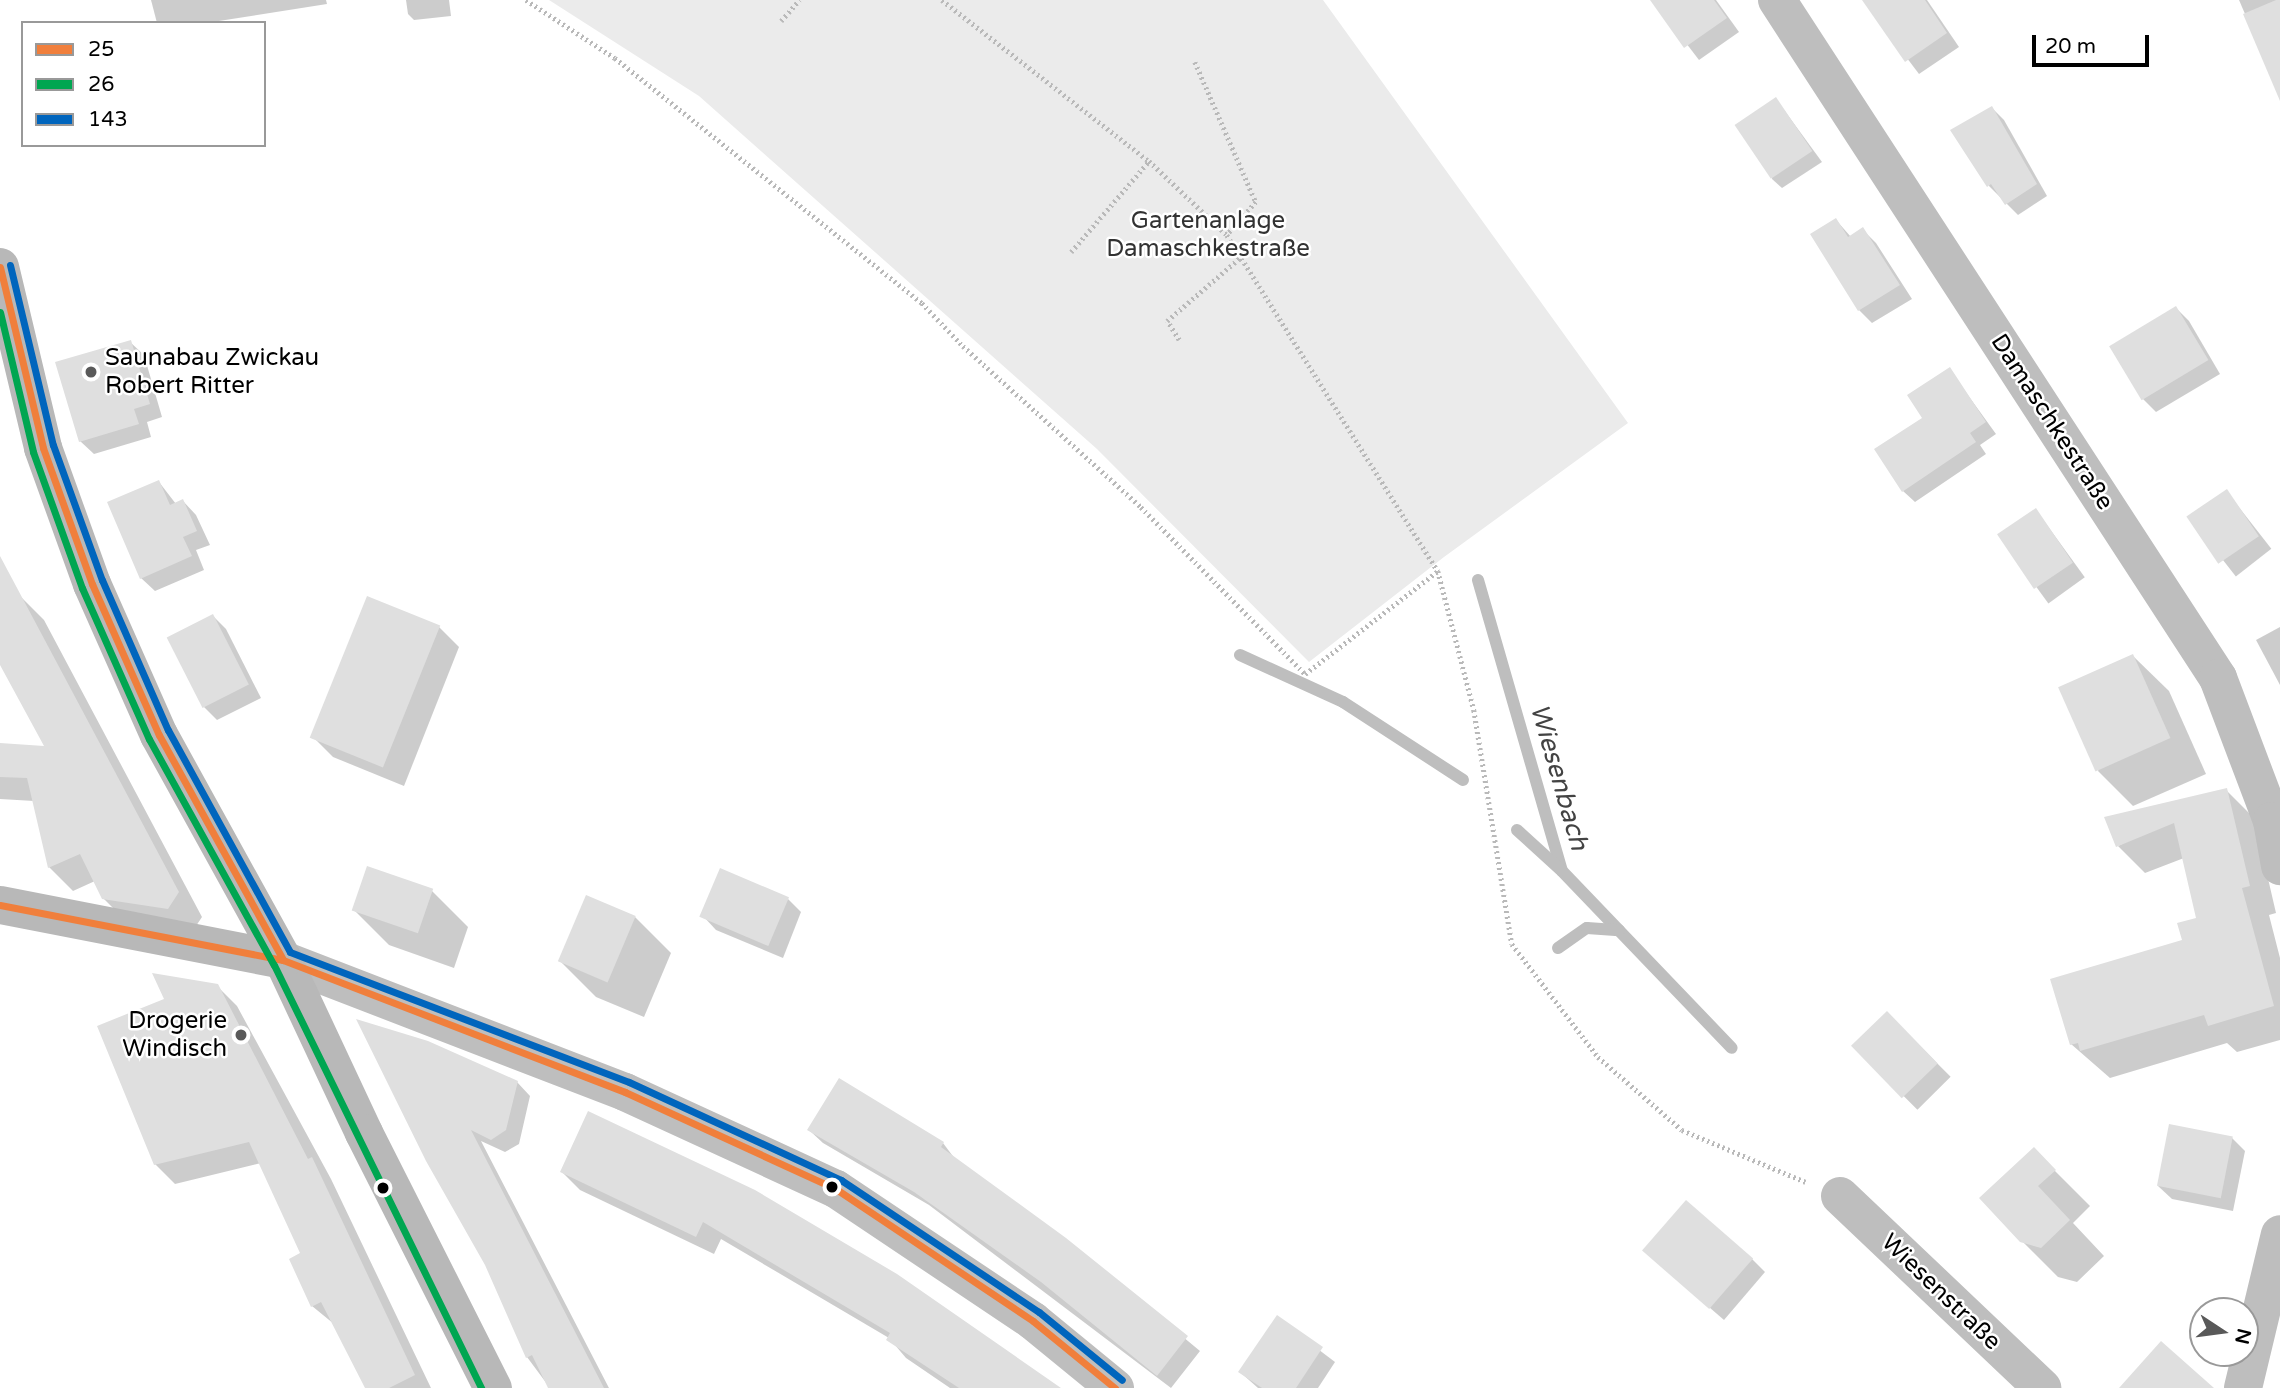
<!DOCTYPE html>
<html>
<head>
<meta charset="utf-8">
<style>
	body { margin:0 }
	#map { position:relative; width:2280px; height:1388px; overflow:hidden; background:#fff; font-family:"Varela Round",sans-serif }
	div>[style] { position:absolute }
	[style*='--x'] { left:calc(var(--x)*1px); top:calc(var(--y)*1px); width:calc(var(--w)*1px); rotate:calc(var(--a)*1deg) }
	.green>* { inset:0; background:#ebebeb }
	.shadow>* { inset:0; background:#0003; transform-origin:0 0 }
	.stream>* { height:12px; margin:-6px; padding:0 6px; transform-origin:6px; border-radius:6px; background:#bebebe }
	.building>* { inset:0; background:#dfdfdf; transform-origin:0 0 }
	.path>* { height:4.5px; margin-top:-2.25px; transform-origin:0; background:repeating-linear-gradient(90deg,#b9b9b9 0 2px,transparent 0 5.5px) }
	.street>* { height:38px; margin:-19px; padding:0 19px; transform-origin:19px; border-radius:19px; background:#bebebe }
	.secondary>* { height:38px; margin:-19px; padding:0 19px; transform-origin:19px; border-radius:19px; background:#b8b8b8 }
	.bus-1>* { height:7px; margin:-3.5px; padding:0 3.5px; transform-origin:3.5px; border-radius:3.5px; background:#f07f3c }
	.bus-2>* { height:7px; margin:-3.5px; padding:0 3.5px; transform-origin:3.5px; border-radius:3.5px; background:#00a651 }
	.bus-3>* { height:7px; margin:-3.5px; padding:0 3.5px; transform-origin:3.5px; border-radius:3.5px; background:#0065bd }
	.dots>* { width:19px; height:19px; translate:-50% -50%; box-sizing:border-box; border:4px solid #fff; border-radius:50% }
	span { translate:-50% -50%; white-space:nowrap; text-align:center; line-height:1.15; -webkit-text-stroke:5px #fff; paint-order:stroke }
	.park-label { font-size:24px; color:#323232 }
	.poi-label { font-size:24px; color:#000 }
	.left { translate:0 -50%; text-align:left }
	.right { translate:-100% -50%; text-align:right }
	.street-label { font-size:24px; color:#000 }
	.water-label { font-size:26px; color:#434343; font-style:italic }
	.legend { position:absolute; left:21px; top:21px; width:245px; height:126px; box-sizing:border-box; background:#fff; border:2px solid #999; margin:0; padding:9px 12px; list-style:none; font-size:21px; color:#000 }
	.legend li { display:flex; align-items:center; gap:14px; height:35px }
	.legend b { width:35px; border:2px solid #999 }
	.north { position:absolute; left:2189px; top:1297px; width:70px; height:70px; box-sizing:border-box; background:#fff; border:2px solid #999; border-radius:50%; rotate:103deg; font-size:19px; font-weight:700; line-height:28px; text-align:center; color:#000 }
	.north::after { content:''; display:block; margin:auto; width:24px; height:32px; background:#595959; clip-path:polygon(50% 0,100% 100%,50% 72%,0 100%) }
	.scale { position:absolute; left:2032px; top:35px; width:117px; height:32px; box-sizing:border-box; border:4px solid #000; border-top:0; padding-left:9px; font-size:21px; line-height:24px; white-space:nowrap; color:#000; -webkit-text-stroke:5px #fff; paint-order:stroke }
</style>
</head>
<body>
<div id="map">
	<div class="green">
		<i style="clip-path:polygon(549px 0,1323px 0,1628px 423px,1444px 557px,1309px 662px,1097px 449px,699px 96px)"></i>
	</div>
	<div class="shadow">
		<i style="clip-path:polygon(151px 0,326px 0,327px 4px,206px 23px,157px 23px)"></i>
		<i style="clip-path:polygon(406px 0,449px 0,451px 16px,414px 20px,408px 14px)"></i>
		<i style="clip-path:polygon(1653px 0,1716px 0,1739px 32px,1699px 60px)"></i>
		<i style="clip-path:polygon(1863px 0,1927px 0,1959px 47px,1919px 74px)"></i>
		<i style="clip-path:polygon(2239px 0,2280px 0,2280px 92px,2277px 88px)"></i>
		<i style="clip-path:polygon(1776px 99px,1822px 162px,1782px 188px,1772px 179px)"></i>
		<i style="clip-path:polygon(1992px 108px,2004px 120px,2047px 196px,2018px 215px,1989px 186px)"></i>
		<i style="clip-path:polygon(1836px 220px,1851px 237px,1863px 230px,1876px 243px,1912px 299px,1872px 323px,1859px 310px)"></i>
		<i style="clip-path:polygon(2176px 308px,2189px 321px,2220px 374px,2156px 412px,2143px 399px)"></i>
		<i style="clip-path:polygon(130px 342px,144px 355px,162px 417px,147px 422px,151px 437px,94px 454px,80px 441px)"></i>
		<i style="clip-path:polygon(1949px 369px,1996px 434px,1980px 445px,1986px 454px,1915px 502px,1903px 491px,1924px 418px)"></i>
		<i style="clip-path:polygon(159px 482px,176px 504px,183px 501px,196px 515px,210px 545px,196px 550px,204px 570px,155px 591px,141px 578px)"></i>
		<i style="left:2227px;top:492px;width:72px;height:45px;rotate:52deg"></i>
		<i style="left:2036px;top:510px;width:83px;height:45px;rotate:54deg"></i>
		<i style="clip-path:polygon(20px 596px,44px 620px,202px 917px,192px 932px,128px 923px,103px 898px,95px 881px,73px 891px,49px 867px,34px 801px,0 799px,0 745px,47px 748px,0 661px,0 607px)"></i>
		<i style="clip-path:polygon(213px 616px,226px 629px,261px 698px,217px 720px,204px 707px)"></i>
		<i style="clip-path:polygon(439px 627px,459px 647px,404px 786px,333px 757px,313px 737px)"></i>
		<i style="clip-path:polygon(2280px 627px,2280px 685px,2256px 640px)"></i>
		<i style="clip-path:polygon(2133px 656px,2169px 691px,2206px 774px,2133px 806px,2098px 771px)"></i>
		<i style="clip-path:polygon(2226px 790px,2254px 818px,2276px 913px,2269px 915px,2280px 958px,2280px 1040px,2237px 1052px,2227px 1043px,2110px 1078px,2071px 1044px,2184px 941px,2198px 919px,2184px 858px,2145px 873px,2118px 846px)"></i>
		<i style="clip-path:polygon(368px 869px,432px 891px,468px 927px,454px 968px,389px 945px,353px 909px)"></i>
		<i style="clip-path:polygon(788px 899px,801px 912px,783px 958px,716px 930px,703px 916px)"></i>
		<i style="clip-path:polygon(635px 917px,671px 953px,644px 1017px,596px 997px,560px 961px)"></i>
		<i style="clip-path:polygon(217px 986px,237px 1006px,331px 1179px,431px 1388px,367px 1388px,334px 1324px,312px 1306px,303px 1254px,261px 1163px,175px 1184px,155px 1164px)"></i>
		<i style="left:1887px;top:1013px;width:90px;height:47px;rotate:45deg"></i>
		<i style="clip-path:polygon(428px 1043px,517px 1082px,530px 1096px,519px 1144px,505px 1152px,481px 1141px,609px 1388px,550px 1388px,527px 1357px)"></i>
		<i style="clip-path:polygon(809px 1130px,943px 1143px,955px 1159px,1065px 1239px,1200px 1351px,1171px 1388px,929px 1205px,823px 1143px)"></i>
		<i style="clip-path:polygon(2232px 1138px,2245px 1151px,2233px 1211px,2172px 1199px,2158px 1186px)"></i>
		<i style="clip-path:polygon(2033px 1149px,2090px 1206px,2073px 1223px,2104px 1256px,2077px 1282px,2058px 1277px,2021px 1240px)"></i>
		<i style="clip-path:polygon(562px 1172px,896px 1276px,1056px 1388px,950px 1388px,906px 1358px,889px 1338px,721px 1239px,714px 1254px,580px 1190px)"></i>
		<i style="clip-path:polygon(1752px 1259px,1765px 1272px,1724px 1320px,1658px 1263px)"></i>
		<i style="clip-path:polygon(1277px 1318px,1335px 1362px,1318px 1388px,1258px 1388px,1240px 1372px)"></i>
	</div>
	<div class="stream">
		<i style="--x:1478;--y:580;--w:303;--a:73.9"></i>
		<i style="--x:1562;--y:871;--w:245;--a:46.2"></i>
		<i style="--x:1240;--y:655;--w:113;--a:24.5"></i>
		<i style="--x:1343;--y:702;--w:143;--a:33"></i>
		<i style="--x:1517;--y:830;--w:59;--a:42.3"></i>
		<i style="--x:1558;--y:948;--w:35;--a:-35"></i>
		<i style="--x:1587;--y:928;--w:32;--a:4"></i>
	</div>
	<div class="building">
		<i style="clip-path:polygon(1650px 0,1714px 0,1727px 18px,1684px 48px)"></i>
		<i style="clip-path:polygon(1862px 0,1925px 0,1947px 33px,1905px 62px)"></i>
		<i style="clip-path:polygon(2276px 0,2280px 0,2280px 101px,2243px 14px)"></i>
		<i style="left:1776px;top:97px;width:65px;height:50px;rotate:56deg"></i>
		<i style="clip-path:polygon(1992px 106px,2037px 184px,2005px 205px,1991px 184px,1987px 187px,1950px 130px)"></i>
		<i style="clip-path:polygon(1836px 218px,1848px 237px,1863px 227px,1900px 285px,1858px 311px,1810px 234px)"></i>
		<i style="left:2176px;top:306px;width:63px;height:78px;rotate:59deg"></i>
		<i style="clip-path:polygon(131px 340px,150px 404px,134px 409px,139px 424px,79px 442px,55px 362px)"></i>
		<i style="clip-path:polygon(1950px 367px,1986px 422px,1970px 433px,1976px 442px,1902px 492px,1874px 449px,1922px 418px,1907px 395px)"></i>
		<i style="clip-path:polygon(159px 480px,170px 505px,183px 499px,197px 531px,183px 537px,192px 556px,140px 579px,107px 502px)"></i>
		<i style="left:2227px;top:489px;width:57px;height:49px;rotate:56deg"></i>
		<i style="left:2036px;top:508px;width:66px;height:47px;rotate:56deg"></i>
		<i style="clip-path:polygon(0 556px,179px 892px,168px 909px,102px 899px,80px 854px,48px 868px,27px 778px,0 777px,0 743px,44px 746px,0 665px)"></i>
		<i style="left:367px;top:596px;width:79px;height:153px;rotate:22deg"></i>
		<i style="left:213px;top:614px;width:79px;height:52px;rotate:63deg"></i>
		<i style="left:2133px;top:654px;width:92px;height:82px;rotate:66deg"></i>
		<i style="clip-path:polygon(2227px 788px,2250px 886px,2242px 888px,2274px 1006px,2208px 1026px,2204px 1015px,2080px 1051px,2078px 1043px,2070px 1045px,2050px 979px,2182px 940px,2177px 923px,2196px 918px,2174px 823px,2116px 847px,2104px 817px)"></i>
		<i style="left:367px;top:866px;width:70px;height:47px;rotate:19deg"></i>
		<i style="left:720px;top:868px;width:75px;height:53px;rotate:23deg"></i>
		<i style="left:586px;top:895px;width:54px;height:72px;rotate:23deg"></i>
		<i style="clip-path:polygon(152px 973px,218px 984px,308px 1159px,312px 1157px,415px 1375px,389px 1388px,365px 1388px,321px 1302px,311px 1307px,289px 1259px,300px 1253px,249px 1142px,154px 1165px,97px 1026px,164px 999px)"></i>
		<i style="left:1887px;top:1011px;width:73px;height:50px;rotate:46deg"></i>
		<i style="clip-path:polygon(356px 1019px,428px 1041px,518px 1081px,506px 1130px,491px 1140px,471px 1130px,604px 1388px,548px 1388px,532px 1355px,526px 1358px,485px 1265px,426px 1161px)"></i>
		<i style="clip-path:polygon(839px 1078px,944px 1142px,941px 1147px,1066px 1238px,1188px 1336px,1157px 1376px,1041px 1282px,914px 1192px,807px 1130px)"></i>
		<i style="clip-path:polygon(588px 1111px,755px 1190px,897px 1274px,1061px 1388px,959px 1388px,886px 1340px,890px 1333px,703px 1222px,696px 1237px,560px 1172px)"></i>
		<i style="left:2169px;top:1124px;width:65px;height:63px;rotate:11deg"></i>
		<i style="clip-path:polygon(2034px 1147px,2056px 1170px,2038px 1186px,2070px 1220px,2041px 1248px,2020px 1242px,1979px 1198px)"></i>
		<i style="left:1686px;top:1200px;width:89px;height:67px;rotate:41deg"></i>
		<i style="clip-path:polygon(1277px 1315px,1323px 1347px,1296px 1388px,1262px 1388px,1238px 1372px)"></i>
		<i style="clip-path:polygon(2161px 1341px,2214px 1388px,2119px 1388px)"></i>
	</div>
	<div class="path">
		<i style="--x:526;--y:0;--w:106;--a:33.1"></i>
		<i style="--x:615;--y:58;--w:393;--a:38.6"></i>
		<i style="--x:922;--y:303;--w:59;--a:46.4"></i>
		<i style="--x:963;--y:346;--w:240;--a:42.1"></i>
		<i style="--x:1141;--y:507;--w:234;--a:45.5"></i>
		<i style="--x:1305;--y:674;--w:168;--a:-37.8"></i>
		<i style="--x:942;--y:0;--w:262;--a:37.9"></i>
		<i style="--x:1149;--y:161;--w:108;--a:43.5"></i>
		<i style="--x:1227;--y:235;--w:397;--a:57.9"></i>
		<i style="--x:1438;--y:571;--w:144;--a:75.5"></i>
		<i style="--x:1474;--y:710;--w:237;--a:80.8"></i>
		<i style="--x:1512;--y:944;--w:142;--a:52.7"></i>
		<i style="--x:1598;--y:1057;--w:111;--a:41"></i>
		<i style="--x:1682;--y:1130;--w:134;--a:22.8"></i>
		<i style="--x:781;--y:21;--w:28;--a:-49"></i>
		<i style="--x:1195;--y:62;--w:153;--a:66.5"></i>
		<i style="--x:1256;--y:202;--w:44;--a:131.3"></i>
		<i style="--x:1071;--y:252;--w:120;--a:-49.4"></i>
		<i style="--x:1179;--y:340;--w:22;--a:-122"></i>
		<i style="--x:1167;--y:321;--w:99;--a:-40.9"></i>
	</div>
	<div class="street">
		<i style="--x:1777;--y:0;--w:809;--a:56.96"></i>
		<i style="--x:2218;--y:678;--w:153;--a:69.3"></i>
		<i style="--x:2272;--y:821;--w:46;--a:79.9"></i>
		<i style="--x:283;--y:960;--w:367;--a:21.1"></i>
		<i style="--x:625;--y:1092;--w:232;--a:24.7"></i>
		<i style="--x:836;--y:1189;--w:237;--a:33.8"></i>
		<i style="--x:1033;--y:1321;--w:106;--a:39.3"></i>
		<i style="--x:1840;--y:1196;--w:279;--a:43.5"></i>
		<i style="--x:2243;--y:1388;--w:158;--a:-76.5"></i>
	</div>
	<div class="secondary">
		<i style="--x:0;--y:267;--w:186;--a:76.6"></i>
		<i style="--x:43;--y:448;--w:145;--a:70.2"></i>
		<i style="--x:92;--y:584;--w:165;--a:66.1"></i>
		<i style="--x:159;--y:735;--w:257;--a:61.1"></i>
		<i style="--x:283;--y:960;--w:191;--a:64.9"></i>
		<i style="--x:364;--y:1133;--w:286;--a:63.2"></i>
		<i style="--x:0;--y:905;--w:288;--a:11"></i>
	</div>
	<div class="bus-1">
		<i style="--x:0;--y:267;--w:186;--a:76.6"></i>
		<i style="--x:43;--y:448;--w:145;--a:70.2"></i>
		<i style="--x:92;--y:584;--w:165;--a:66.1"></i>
		<i style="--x:159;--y:735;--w:257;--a:61.1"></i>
		<i style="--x:0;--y:905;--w:288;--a:11"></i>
		<i style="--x:283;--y:960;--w:367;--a:21.1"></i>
		<i style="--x:625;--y:1092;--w:232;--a:24.7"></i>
		<i style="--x:836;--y:1189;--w:237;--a:33.8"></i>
		<i style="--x:1033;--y:1321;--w:106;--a:39.3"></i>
	</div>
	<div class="bus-2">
		<i style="--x:0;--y:312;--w:144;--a:76.7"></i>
		<i style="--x:33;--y:452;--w:145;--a:70.2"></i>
		<i style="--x:82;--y:588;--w:165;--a:66.1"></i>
		<i style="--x:149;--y:739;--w:258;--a:61.1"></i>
		<i style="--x:274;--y:965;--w:471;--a:63.9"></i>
	</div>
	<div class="bus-3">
		<i style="--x:10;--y:265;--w:185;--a:76.6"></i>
		<i style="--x:53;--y:445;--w:144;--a:70.1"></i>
		<i style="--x:102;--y:580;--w:164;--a:66.3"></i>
		<i style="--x:168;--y:730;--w:253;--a:61.2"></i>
		<i style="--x:290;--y:952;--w:363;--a:21"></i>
		<i style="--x:629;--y:1082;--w:234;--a:24.8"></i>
		<i style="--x:841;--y:1180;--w:238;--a:33.7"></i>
		<i style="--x:1039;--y:1312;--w:107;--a:39.3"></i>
	</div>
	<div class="dots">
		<i style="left:91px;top:372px;background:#595959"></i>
		<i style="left:241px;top:1035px;background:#595959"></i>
		<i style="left:832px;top:1187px;background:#000"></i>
		<i style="left:383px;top:1188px;background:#000"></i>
	</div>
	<div class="park-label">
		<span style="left:1208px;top:235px">Gartenanlage<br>Damaschkestraße</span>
	</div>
	<div class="poi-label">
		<span class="left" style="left:105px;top:372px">Saunabau Zwickau<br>Robert Ritter</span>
		<span class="right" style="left:227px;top:1035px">Drogerie<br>Windisch</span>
	</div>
	<div class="street-label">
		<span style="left:2052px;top:422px;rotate:57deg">Damaschkestraße</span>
		<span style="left:1941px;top:1292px;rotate:44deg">Wiesenstraße</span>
	</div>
	<div class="water-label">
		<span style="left:1559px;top:777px;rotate:74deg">Wiesenbach</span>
	</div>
	<ul class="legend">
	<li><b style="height:9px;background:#f07f3c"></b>25</li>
	<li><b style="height:9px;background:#00a651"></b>26</li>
	<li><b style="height:9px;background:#0065bd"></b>143</li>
	</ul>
	<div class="north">N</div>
	<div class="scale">20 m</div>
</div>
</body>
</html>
